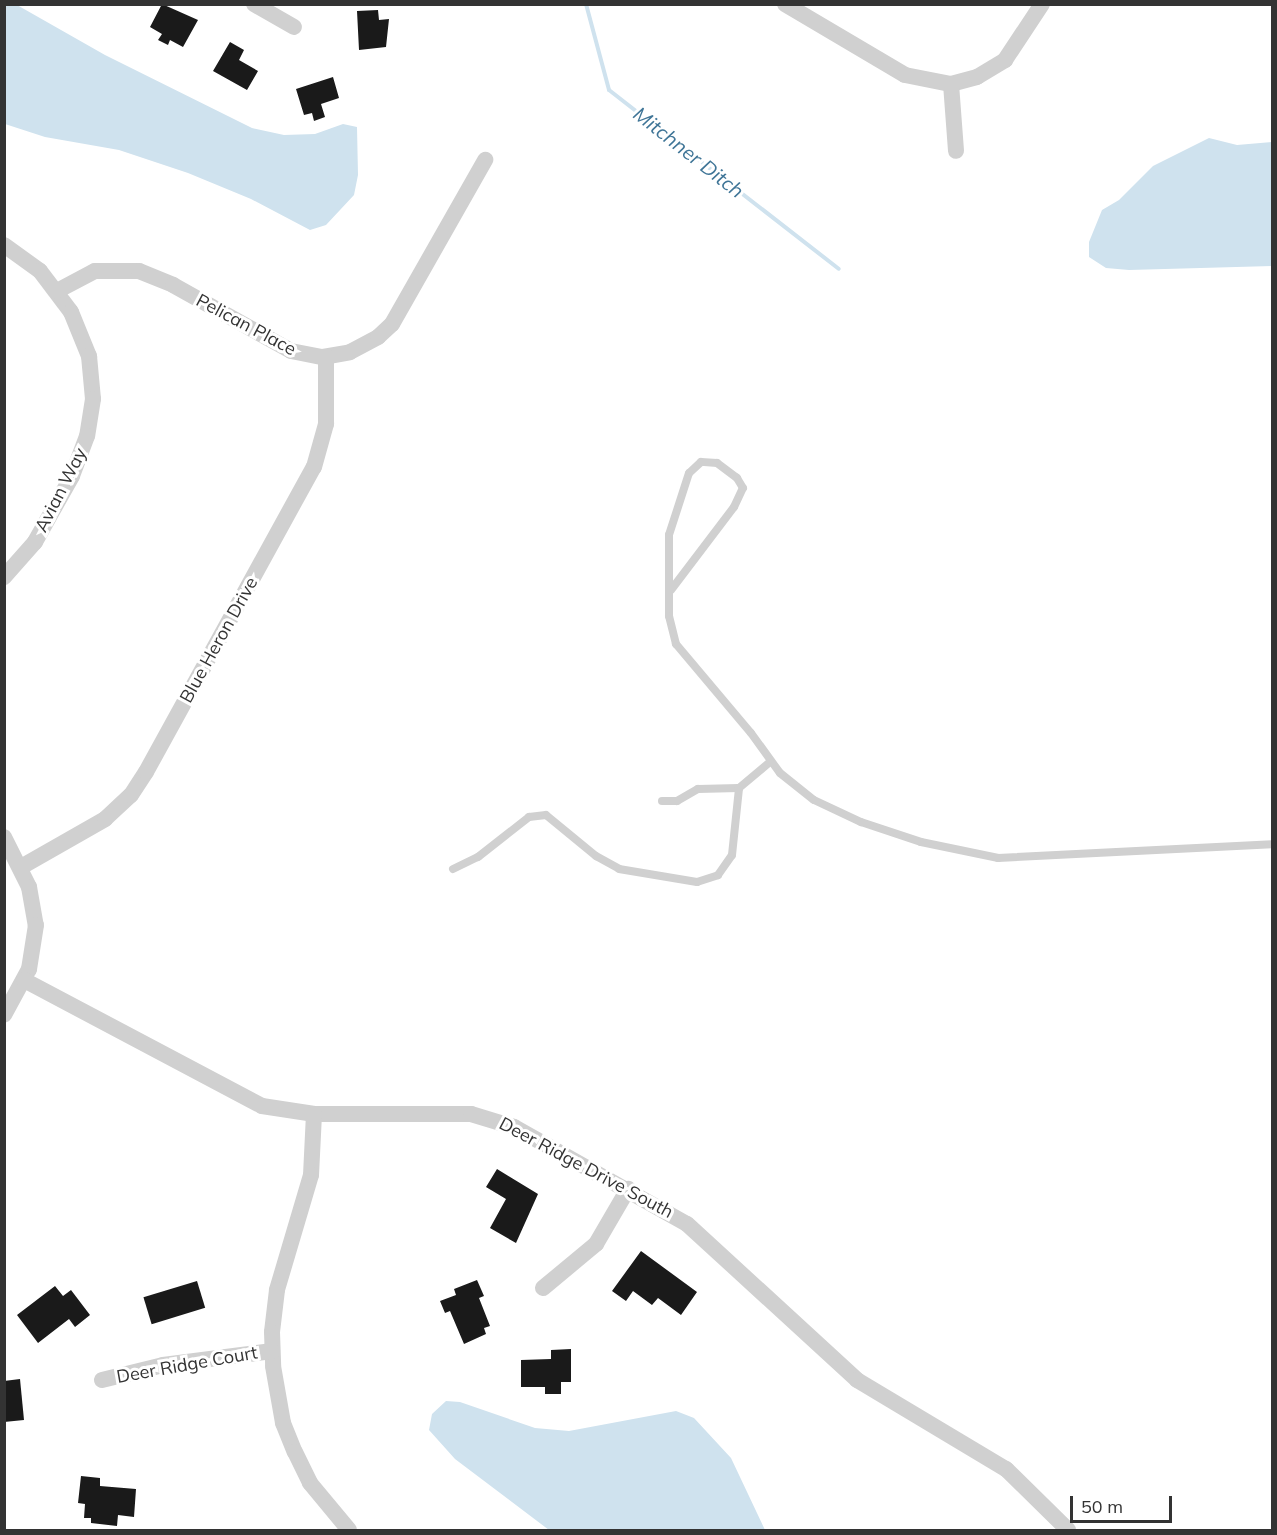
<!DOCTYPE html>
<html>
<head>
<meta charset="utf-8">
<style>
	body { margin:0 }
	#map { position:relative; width:1277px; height:1535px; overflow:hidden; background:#fff; font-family:Mulish,sans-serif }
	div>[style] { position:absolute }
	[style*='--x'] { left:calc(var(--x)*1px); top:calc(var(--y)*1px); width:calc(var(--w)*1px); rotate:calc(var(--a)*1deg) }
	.water>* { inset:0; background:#cfe2ee }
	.stream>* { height:4px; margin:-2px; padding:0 2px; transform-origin:2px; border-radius:2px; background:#cfe2ee }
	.building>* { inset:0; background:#1a1a1a; transform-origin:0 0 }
	.service>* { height:8px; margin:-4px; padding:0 4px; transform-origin:4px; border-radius:4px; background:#d0d0d0 }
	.minor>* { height:16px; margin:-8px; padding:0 8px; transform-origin:8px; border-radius:8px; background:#d0d0d0 }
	span { translate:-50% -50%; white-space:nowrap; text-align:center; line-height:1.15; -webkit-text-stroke:6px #fff; paint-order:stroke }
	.street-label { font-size:18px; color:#333 }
	.water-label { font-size:20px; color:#3f7597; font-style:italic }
	.frame { position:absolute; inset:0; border:6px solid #333; pointer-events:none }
	.scale { position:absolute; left:1070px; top:1496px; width:102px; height:27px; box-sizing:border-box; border:3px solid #333; border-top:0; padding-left:8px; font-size:18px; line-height:21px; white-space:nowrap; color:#333; -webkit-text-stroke:4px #fff; paint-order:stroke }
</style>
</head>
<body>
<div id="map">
	<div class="water">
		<i style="clip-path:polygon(5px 4px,17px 5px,105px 55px,252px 128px,284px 135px,315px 134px,343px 124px,357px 127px,358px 175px,354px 195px,326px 225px,310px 230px,251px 199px,188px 173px,119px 150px,45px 137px,5px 124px)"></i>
		<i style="clip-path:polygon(1209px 138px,1237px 145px,1272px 142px,1272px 266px,1129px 270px,1106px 268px,1089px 257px,1089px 242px,1102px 210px,1119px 200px,1153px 166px)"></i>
		<i style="clip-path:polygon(446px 1401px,460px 1402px,535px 1428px,569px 1431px,676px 1411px,694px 1418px,731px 1458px,765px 1530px,549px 1530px,455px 1459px,429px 1430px,432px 1414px)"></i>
	</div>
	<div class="stream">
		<i style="--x:586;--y:4;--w:89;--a:75"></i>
		<i style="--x:609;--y:90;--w:291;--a:37.9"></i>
	</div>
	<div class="building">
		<i style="clip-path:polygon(162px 4px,198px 20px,183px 47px,170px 40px,168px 45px,158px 40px,162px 34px,150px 27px)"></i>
		<i style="clip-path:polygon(378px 10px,379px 20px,389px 19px,386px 47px,359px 50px,357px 11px)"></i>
		<i style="clip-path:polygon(230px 42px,244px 50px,239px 60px,258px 71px,247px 90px,213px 71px)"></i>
		<i style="clip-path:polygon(333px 77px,339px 98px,321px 104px,325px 117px,314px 121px,312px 113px,304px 115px,296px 89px)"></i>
		<i style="clip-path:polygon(497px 1169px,538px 1194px,516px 1243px,490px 1228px,506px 1199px,486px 1187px)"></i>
		<i style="clip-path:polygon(641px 1251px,697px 1292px,681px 1315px,658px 1298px,652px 1305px,633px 1291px,626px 1301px,612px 1291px)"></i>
		<i style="clip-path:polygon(477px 1280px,484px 1296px,479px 1298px,490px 1326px,484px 1328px,486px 1334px,464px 1344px,450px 1311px,445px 1313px,440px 1301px,456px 1295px,454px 1289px)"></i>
		<i style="left:197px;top:1281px;width:28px;height:56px;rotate:73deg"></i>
		<i style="clip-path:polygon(55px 1286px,63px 1296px,71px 1290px,90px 1315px,75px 1327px,69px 1319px,38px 1343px,17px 1315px)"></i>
		<i style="clip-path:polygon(571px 1349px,571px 1382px,561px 1382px,561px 1394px,545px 1394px,545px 1387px,521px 1387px,521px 1360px,551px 1359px,551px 1350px)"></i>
		<i style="clip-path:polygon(20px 1379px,24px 1420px,4px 1422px,4px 1381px)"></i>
		<i style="clip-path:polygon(81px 1476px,100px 1478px,100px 1486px,136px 1489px,134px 1517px,118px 1515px,117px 1526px,91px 1523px,91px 1518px,84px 1518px,85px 1504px,78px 1503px)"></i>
	</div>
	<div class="service">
		<i style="--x:671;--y:590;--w:104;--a:-52.8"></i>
		<i style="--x:734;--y:507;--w:21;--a:-65"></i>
		<i style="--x:743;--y:488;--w:12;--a:-121"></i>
		<i style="--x:737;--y:478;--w:25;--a:-143"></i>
		<i style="--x:717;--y:463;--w:16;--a:-176"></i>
		<i style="--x:701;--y:462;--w:16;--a:137"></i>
		<i style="--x:689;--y:473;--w:65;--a:107.9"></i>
		<i style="--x:669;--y:535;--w:81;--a:90"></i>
		<i style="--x:669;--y:616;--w:29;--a:76"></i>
		<i style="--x:676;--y:644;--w:116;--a:49.9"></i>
		<i style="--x:751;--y:733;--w:49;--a:54.1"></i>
		<i style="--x:780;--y:773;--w:43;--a:38.5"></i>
		<i style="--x:814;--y:800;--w:52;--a:25.1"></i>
		<i style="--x:861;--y:822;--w:63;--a:18.4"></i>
		<i style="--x:921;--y:842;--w:79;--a:11.7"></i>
		<i style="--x:998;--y:858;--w:274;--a:-2.9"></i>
		<i style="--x:662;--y:801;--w:15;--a:0"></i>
		<i style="--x:677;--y:801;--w:24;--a:-30"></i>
		<i style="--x:698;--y:789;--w:41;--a:-1.4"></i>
		<i style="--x:453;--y:869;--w:28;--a:-26"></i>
		<i style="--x:478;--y:857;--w:65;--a:-38.1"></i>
		<i style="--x:529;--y:817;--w:17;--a:-7"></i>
		<i style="--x:546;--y:815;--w:65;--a:39.4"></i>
		<i style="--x:596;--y:856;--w:26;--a:29"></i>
		<i style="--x:619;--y:869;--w:79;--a:9.5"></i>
		<i style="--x:697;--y:882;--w:22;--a:-18"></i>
		<i style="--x:718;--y:875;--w:24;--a:-55"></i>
		<i style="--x:732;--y:855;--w:67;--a:-84"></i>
		<i style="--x:739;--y:788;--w:40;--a:-40"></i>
	</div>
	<div class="minor">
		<i style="--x:254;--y:4;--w:46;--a:29.9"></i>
		<i style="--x:785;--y:4;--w:139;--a:30.6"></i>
		<i style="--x:905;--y:75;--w:47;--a:11.1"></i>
		<i style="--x:951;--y:84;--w:27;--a:-15"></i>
		<i style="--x:977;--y:77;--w:33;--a:-31"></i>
		<i style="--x:1005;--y:60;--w:67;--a:-56.5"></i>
		<i style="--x:951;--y:84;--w:67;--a:85.7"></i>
		<i style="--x:4;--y:245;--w:44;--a:35.8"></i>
		<i style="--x:40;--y:271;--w:51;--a:52.9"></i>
		<i style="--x:71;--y:312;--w:48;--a:67.8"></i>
		<i style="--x:89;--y:356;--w:43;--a:84.7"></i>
		<i style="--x:93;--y:399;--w:37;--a:99"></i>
		<i style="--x:87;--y:436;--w:43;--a:110.6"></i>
		<i style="--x:72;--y:476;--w:76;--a:119.3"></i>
		<i style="--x:35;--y:542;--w:47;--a:131.5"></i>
		<i style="--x:57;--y:291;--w:43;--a:-27.8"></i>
		<i style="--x:95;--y:271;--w:44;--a:0"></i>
		<i style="--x:139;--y:271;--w:37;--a:22"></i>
		<i style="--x:173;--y:285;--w:135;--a:29.2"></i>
		<i style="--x:291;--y:351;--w:33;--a:11"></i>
		<i style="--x:323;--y:357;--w:27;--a:-10"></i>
		<i style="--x:350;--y:352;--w:32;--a:-28"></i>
		<i style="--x:378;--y:337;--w:19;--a:-43"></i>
		<i style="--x:392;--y:324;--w:189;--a:-60.4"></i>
		<i style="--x:4;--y:837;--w:56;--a:63.4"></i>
		<i style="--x:29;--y:887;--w:39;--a:80"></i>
		<i style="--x:36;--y:925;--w:45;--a:99"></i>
		<i style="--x:29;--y:969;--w:52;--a:118.5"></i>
		<i style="--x:21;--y:867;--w:97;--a:-29.7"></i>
		<i style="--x:105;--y:819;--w:35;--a:-43"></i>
		<i style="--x:131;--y:795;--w:27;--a:-57"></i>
		<i style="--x:146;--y:772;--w:348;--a:-61.2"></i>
		<i style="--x:314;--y:467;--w:45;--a:-74.4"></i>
		<i style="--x:326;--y:424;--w:67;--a:-90"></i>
		<i style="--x:24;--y:980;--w:269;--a:27.9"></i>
		<i style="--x:262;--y:1106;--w:53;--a:8.7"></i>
		<i style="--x:314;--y:1114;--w:157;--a:0"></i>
		<i style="--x:471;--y:1114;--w:45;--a:16.8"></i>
		<i style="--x:514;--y:1127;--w:198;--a:29.3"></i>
		<i style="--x:687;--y:1224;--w:231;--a:42.5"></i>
		<i style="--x:857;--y:1380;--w:174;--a:30.9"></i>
		<i style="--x:1006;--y:1469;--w:87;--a:44.5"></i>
		<i style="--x:314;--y:1114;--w:61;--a:92.8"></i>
		<i style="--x:311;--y:1175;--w:120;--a:106.5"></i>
		<i style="--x:277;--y:1290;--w:42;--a:96.8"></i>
		<i style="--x:272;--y:1332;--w:34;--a:88"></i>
		<i style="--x:273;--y:1366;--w:58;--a:80"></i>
		<i style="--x:283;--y:1423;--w:31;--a:68"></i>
		<i style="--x:295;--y:1452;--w:34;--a:64"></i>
		<i style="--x:310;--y:1483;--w:61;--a:50.3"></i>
		<i style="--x:543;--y:1288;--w:69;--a:-39.7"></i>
		<i style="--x:596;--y:1244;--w:64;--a:-59.8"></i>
		<i style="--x:102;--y:1380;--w:63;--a:-13.8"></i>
		<i style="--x:163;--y:1365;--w:110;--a:-7.3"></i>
	</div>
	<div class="street-label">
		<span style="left:246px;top:325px;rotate:28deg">Pelican Place</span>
		<span style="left:61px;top:490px;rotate:-63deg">Avian Way</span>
		<span style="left:219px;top:640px;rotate:-61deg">Blue Heron Drive</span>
		<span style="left:586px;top:1168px;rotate:28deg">Deer Ridge Drive South</span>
		<span style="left:187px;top:1365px;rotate:-10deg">Deer Ridge Court</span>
	</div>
	<div class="water-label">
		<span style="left:689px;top:152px;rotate:38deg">Mitchner Ditch</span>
	</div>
	<div class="frame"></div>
	<div class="scale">50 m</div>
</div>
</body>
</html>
